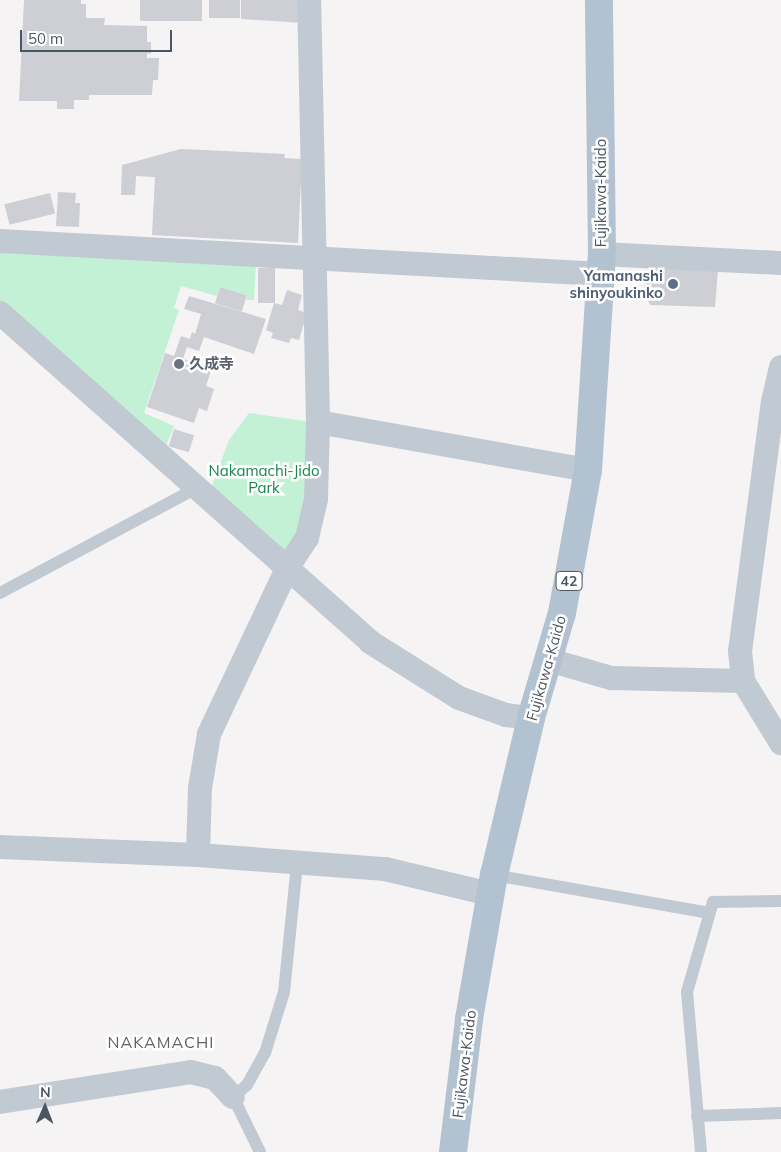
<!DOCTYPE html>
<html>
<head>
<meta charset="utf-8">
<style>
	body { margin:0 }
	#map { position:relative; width:781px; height:1152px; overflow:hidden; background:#f5f3f3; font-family:Mulish,"Noto Sans JP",sans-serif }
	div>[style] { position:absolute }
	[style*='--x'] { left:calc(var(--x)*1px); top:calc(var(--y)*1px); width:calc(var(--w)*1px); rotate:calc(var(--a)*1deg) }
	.green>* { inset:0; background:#c3f1d5 }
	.building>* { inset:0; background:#cdcfd5; transform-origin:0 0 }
	.lane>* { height:12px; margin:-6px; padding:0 6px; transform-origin:6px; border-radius:6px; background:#c1cad2 }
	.street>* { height:24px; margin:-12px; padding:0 12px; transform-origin:12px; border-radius:12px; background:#c1cad2 }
	.primary>* { height:28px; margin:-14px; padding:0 14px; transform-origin:14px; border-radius:14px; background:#b3c2d1 }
	.dots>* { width:14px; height:14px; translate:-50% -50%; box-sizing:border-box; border:2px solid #fff; border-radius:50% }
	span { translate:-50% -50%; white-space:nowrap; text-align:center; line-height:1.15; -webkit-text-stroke:5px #fff; paint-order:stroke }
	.shield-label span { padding:1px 4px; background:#fff; border:1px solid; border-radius:4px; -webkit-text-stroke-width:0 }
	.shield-label { font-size:14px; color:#4a5661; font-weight:700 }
	.street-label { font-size:15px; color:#4a5661 }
	.service-label { font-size:15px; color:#4e5e75; font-weight:700 }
	.right { translate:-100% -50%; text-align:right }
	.worship-label { font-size:15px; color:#5b616d; font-weight:700 }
	.left { translate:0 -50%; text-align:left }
	.park-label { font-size:15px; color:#17864f }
	.neighbourhood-label { font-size:16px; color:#5f6368; letter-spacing:1px }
	.north { position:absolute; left:20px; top:1082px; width:50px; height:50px; -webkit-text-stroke:4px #fff; paint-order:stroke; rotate:1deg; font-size:14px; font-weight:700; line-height:20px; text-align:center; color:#4a5661 }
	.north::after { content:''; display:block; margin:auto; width:18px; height:22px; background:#4a5661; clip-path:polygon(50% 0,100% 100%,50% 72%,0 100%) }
	.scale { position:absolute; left:20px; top:30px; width:152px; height:22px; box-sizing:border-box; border:2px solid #4a5661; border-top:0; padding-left:6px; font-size:15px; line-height:18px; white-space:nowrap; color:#4a5661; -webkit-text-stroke:4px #fff; paint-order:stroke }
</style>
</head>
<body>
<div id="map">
	<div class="green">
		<i style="clip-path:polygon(0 249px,256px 263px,254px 300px,246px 300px,247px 295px,220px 287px,217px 296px,181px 286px,174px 308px,179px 310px,144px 413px,174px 426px,164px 451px,0 308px)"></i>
		<i style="clip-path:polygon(249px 413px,312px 422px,312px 458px,300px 534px,285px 556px,209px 494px,229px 440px)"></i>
	</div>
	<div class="building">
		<i style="clip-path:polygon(24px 0,81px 0,81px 4px,86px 4px,86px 18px,105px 18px,104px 25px,147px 26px,147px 42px,151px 42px,151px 54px,147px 53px,147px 58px,159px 58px,158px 80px,153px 80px,152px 95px,89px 95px,89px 100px,74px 100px,74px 109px,57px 109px,57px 101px,19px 101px)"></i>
		<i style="left:140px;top:0;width:62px;height:21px"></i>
		<i style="left:209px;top:0;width:31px;height:18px"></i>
		<i style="clip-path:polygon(241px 0,303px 0,303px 23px,241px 19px)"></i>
		<i style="clip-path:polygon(181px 149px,285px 154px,284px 158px,302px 159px,298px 243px,152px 235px,155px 177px,136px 176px,135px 195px,121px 195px,122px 165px)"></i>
		<i style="clip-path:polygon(58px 192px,76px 193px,75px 203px,80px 203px,79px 227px,56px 226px)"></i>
		<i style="left:50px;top:193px;width:21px;height:47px;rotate:76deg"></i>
		<i style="clip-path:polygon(653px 267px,718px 270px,715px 307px,650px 305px,644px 291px,645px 277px)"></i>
		<i style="left:258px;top:268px;width:17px;height:35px"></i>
		<i style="left:220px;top:287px;width:28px;height:17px;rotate:17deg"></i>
		<i style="clip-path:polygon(287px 290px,302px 295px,298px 310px,307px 313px,299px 340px,291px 338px,289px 343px,271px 338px,273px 333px,266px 330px,274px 303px,282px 305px)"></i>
		<i style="clip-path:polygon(189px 296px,266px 319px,254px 354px,204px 337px,199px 351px,187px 347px,183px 359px,212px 368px,206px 386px,214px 389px,207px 411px,199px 408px,194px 423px,147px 407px,165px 353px,174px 356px,181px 336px,190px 339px,192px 332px,195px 334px,201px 314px,184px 309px)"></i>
		<i style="left:174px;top:429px;width:21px;height:18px;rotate:17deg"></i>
	</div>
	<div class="lane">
		<i style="--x:0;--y:593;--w:223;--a:-28.1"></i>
		<i style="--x:494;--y:875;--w:219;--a:10"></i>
		<i style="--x:697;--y:1116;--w:84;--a:-2"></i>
		<i style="--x:260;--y:1152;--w:61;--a:-116.1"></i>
		<i style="--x:233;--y:1097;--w:18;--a:-41"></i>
		<i style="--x:247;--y:1085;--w:37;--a:-61"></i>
		<i style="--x:265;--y:1053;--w:64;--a:-72.7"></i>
		<i style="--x:284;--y:992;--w:130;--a:-84.2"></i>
		<i style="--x:701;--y:1152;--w:161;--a:-95"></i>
		<i style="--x:687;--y:992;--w:94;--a:-73.9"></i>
		<i style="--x:713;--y:902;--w:68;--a:-0.8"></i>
	</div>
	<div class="street">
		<i style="--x:0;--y:241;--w:602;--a:3.14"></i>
		<i style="--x:602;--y:254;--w:179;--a:2.9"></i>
		<i style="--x:0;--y:313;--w:495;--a:41.6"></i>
		<i style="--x:370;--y:642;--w:105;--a:32.2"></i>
		<i style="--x:459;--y:698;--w:50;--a:19.9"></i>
		<i style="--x:506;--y:715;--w:25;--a:7"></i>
		<i style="--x:781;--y:367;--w:35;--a:103"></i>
		<i style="--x:773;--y:401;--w:252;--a:97.5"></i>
		<i style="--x:740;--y:651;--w:30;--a:84"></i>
		<i style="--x:743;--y:681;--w:73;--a:58.5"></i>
		<i style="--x:318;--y:422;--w:274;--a:10.1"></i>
		<i style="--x:549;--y:660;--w:65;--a:16.2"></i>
		<i style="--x:611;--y:678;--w:132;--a:1.3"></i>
		<i style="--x:0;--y:847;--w:198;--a:2.3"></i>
		<i style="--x:198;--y:855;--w:188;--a:4.3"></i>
		<i style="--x:385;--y:869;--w:108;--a:13.4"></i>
		<i style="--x:198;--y:855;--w:67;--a:-88.3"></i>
		<i style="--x:200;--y:788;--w:55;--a:-80.5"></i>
		<i style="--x:209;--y:734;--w:185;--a:-64.7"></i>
		<i style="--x:288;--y:567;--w:35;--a:-57"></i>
		<i style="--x:307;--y:538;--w:40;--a:-77"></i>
		<i style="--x:316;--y:499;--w:77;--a:-88.5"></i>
		<i style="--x:318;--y:422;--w:422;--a:-91.2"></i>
		<i style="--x:0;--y:1102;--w:193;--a:-8.9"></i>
		<i style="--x:191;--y:1072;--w:25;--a:14"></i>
		<i style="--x:215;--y:1078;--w:26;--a:47"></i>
	</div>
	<div class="primary">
		<i style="--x:453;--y:1152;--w:134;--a:-83.1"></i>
		<i style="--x:469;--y:1019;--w:146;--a:-80.2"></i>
		<i style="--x:494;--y:875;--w:161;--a:-76.7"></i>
		<i style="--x:531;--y:718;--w:109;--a:-73.6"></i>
		<i style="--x:562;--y:613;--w:145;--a:-79.7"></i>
		<i style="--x:588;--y:470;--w:216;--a:-86.3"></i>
		<i style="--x:602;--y:254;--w:254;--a:-90.7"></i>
	</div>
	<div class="dots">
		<i style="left:673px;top:284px;background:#5c6f8a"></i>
		<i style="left:179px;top:364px;background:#6b7280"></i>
	</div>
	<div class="shield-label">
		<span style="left:569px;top:581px">42</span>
	</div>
	<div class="street-label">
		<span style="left:601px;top:193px;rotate:-90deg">Fujikawa-Kaido</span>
		<span style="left:546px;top:668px;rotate:-74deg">Fujikawa-Kaido</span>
		<span style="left:464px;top:1064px;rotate:-83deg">Fujikawa-Kaido</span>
	</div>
	<div class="service-label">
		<span class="right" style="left:663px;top:284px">Yamanashi<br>shinyoukinko</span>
	</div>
	<div class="worship-label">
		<span class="left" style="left:189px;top:364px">久成寺</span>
	</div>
	<div class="park-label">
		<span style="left:264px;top:479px">Nakamachi-Jido<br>Park</span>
	</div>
	<div class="neighbourhood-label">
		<span style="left:161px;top:1042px">NAKAMACHI</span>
	</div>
	<div class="north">N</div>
	<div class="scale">50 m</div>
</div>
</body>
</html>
